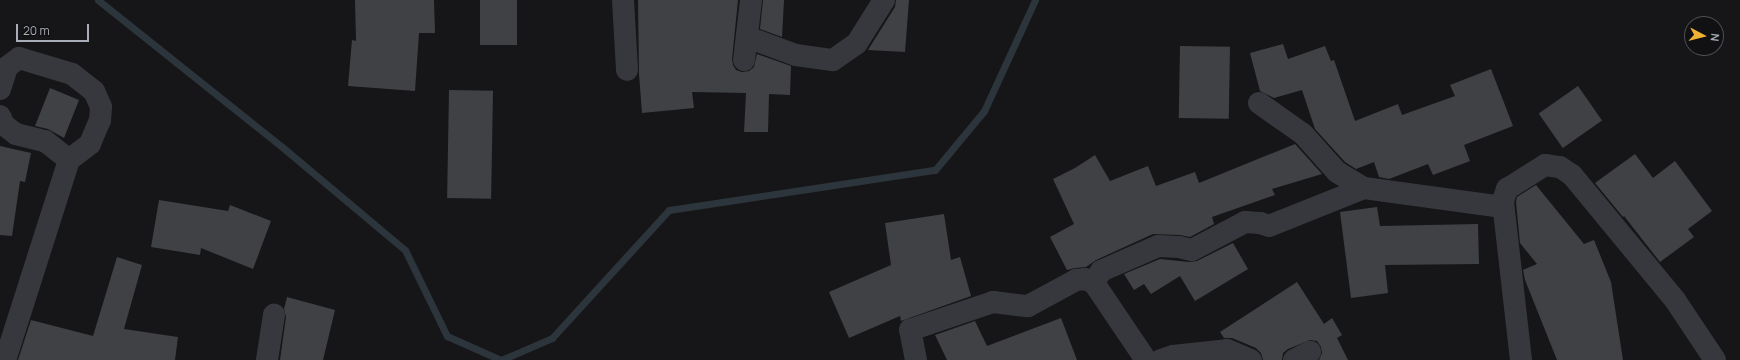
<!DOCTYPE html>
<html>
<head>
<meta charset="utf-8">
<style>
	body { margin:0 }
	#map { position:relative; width:1740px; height:360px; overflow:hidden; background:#161618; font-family:Manrope,sans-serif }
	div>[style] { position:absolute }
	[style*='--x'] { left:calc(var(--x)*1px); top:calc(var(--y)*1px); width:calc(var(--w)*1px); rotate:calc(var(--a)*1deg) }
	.stream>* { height:7px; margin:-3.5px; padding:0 3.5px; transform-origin:3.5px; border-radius:3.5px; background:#2c353c }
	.building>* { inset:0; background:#404145; transform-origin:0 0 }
	.minor>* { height:22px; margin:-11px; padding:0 11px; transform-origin:11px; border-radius:11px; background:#37383d }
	span { translate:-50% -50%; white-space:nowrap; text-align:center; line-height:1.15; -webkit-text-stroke:4px #111113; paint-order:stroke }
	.north { position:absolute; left:1684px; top:16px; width:40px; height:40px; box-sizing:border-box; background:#111113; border:1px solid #4d4f55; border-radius:50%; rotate:97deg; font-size:11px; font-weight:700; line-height:16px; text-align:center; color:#a8adb8 }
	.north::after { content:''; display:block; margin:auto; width:14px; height:18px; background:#f2b134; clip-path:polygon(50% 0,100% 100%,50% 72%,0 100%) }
	.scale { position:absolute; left:16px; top:24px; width:73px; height:18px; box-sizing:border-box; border:2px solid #a8adb8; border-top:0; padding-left:5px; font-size:12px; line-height:14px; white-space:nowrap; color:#a8adb8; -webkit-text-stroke:3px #111113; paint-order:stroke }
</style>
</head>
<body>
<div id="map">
	<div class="stream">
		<i style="--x:98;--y:0;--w:234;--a:38.6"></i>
		<i style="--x:281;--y:146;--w:162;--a:40"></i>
		<i style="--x:405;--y:250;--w:96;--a:64"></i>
		<i style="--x:447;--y:336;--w:59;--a:24"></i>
		<i style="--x:501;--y:360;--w:56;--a:-23.3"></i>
		<i style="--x:552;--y:338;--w:173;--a:-47.6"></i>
		<i style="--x:669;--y:210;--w:269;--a:-8.6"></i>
		<i style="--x:935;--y:170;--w:77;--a:-50.3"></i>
		<i style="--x:984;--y:111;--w:122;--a:-65.3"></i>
	</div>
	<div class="building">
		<i style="clip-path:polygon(355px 0,434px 0,435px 33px,419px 33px,415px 91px,348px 86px,352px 40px,356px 41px)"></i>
		<i style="left:480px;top:0;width:37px;height:45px"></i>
		<i style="clip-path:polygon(638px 0,738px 0,732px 59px,733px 65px,736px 70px,742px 72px,749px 71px,754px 67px,757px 54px,791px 66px,790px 95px,769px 94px,768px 132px,744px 132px,746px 93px,692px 92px,694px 108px,642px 113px,639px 74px)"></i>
		<i style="clip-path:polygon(763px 0,784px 0,782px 37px,760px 29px)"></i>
		<i style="clip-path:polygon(896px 0,909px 0,905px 52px,868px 50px,895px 7px)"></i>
		<i style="clip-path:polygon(1283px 44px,1288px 59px,1325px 46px,1331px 61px,1334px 60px,1355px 121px,1398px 104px,1402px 115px,1455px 96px,1450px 85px,1491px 69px,1513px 126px,1464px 145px,1470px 161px,1433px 175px,1428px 164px,1389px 179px,1379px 177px,1374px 162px,1356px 169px,1345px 162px,1315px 129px,1302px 90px,1274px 98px,1260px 91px,1250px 53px)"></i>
		<i style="left:1180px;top:46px;width:50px;height:72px;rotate:1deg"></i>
		<i style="left:1578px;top:86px;width:42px;height:48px;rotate:55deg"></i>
		<i style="clip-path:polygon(50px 88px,79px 100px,64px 138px,48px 129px,35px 126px)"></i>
		<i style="left:449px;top:90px;width:44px;height:108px;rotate:1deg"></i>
		<i style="clip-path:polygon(1295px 144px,1322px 174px,1272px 189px,1275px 195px,1212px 217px,1214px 224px,1190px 237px,1180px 235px,1153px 234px,1096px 260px,1086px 267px,1075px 268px,1067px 270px,1050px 237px,1074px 224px,1053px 179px,1075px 168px,1095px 155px,1110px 181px,1148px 166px,1156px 186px,1195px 172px,1199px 183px)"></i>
		<i style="clip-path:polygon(0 146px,31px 153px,25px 182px,20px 181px,12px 236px,0 235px)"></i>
		<i style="clip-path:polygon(1635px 154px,1653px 178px,1675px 161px,1712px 211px,1688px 229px,1694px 237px,1660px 262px,1624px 216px,1623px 217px,1595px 183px)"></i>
		<i style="clip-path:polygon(1536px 185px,1584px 244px,1594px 240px,1611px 282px,1623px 360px,1557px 360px,1525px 280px,1523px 270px,1537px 264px,1520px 243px,1516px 202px,1517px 197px)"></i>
		<i style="clip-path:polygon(159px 200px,228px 211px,230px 205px,271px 221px,253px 269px,201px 248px,200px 255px,151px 247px)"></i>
		<i style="clip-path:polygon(1377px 207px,1380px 226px,1478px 224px,1479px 264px,1385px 265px,1388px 293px,1351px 298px,1340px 212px)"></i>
		<i style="clip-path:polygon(944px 214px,951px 260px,960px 257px,971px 296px,901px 321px,900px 316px,849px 338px,829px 292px,891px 265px,885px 223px)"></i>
		<i style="clip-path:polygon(1233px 243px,1248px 269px,1195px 301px,1180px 276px,1151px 294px,1144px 284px,1134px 290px,1124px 274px,1160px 259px,1189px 262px,1197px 261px)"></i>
		<i style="clip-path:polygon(117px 257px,142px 265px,124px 329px,178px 337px,175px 360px,18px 360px,31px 320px,93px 336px)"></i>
		<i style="clip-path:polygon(1297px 282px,1324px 324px,1332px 318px,1342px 335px,1337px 338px,1348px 360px,1319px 360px,1322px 353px,1321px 347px,1317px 341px,1310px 340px,1288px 349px,1283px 353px,1282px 360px,1263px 360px,1261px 353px,1256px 348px,1232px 338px,1224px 338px,1220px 332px)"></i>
		<i style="clip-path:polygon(287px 297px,335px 310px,323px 360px,280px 360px,286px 317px,284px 309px)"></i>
		<i style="clip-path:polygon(1061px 318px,1077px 360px,947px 360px,935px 335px,975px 321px,987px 346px)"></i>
	</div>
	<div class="minor">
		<i style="--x:623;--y:0;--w:70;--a:86.7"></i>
		<i style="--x:747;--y:37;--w:52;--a:20.2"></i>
		<i style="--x:796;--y:55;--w:37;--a:8"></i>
		<i style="--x:833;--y:60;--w:29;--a:-35"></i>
		<i style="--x:857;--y:43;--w:51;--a:-57.9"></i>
		<i style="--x:744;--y:60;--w:60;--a:-83.3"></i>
		<i style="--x:0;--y:89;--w:23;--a:-72"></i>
		<i style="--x:7;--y:67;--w:15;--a:-37"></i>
		<i style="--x:19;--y:58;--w:55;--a:16.8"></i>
		<i style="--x:72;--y:74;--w:28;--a:38"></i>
		<i style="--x:94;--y:91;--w:17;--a:66"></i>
		<i style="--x:101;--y:107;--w:13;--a:94"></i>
		<i style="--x:100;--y:120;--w:26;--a:113"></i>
		<i style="--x:90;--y:144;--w:26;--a:143"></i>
		<i style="--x:69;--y:160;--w:210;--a:107.7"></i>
		<i style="--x:1259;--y:103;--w:54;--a:35.2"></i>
		<i style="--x:1303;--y:134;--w:51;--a:48.2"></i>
		<i style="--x:1337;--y:172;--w:31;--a:31"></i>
		<i style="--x:1364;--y:188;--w:140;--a:7.8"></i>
		<i style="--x:0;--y:116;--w:10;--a:66"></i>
		<i style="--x:4;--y:125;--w:15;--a:37"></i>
		<i style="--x:16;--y:134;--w:30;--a:14"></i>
		<i style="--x:45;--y:141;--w:31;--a:38"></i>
		<i style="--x:1094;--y:283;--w:14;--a:-60"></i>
		<i style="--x:1101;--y:271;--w:62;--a:-23.7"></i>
		<i style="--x:1158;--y:246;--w:21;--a:3"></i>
		<i style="--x:1179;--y:247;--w:13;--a:13"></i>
		<i style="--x:1192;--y:250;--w:60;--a:-27.8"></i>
		<i style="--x:1245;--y:222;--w:15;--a:4"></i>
		<i style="--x:1260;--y:223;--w:9;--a:18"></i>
		<i style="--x:1269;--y:226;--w:102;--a:-21.8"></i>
		<i style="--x:267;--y:360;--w:46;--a:-81.2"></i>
		<i style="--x:916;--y:360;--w:31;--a:-101"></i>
		<i style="--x:910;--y:330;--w:88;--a:-18.6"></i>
		<i style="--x:993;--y:302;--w:35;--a:7"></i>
		<i style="--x:1028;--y:306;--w:55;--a:-28.4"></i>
		<i style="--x:1076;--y:280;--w:9;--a:-6"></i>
		<i style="--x:1085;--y:279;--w:10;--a:24"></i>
		<i style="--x:1094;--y:283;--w:93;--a:56"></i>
		<i style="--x:1161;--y:360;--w:13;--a:-18"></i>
		<i style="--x:1173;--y:356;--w:54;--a:-6.3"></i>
		<i style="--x:1227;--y:350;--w:26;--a:23"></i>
		<i style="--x:1294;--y:360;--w:18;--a:-27"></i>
		<i style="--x:1521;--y:360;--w:160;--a:-96.5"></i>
		<i style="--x:1503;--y:201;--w:13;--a:-72"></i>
		<i style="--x:1507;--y:189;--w:45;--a:-32.3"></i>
		<i style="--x:1545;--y:165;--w:15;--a:8"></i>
		<i style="--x:1560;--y:167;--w:14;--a:34"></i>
		<i style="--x:1572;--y:175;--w:162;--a:50.5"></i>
		<i style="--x:1675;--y:300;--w:72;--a:56.3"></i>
	</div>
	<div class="north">N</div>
	<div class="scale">20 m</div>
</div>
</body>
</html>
